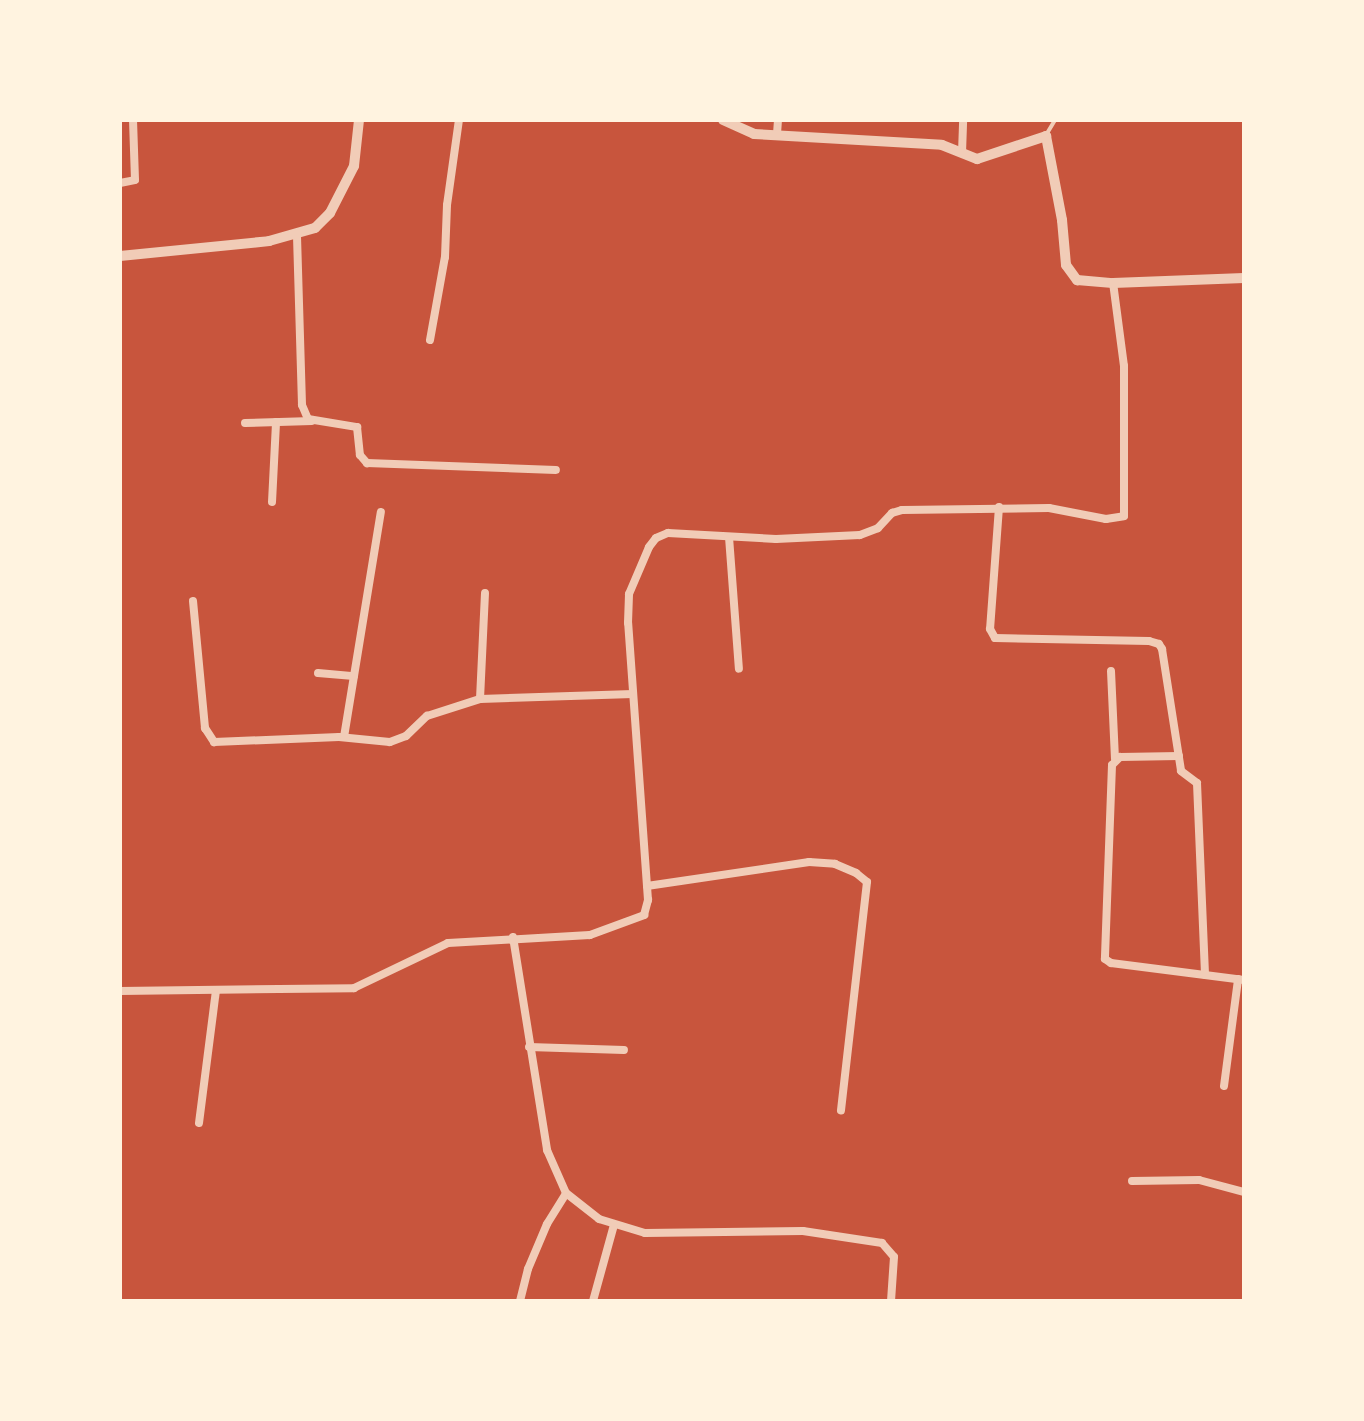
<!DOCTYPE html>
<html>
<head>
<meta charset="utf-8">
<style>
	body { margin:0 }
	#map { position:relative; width:1364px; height:1421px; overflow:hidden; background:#c8553d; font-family:"Noto Serif",serif }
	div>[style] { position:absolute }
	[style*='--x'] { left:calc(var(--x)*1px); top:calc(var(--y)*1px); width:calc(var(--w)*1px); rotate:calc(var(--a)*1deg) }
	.service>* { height:4px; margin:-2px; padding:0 2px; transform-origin:2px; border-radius:2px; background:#f1ccb7 }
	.minor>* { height:8px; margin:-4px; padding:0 4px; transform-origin:4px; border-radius:4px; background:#f1ccb7 }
	.tertiary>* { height:10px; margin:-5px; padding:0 5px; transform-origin:5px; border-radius:5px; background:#f1ccb7 }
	span { translate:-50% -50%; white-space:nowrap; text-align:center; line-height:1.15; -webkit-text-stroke:6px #fff3e0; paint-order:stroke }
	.frame { position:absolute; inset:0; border:122px solid #fff3e0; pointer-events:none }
</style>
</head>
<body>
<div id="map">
	<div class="service">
		<i style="--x:1046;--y:135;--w:17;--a:-59"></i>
	</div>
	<div class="minor">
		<i style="--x:777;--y:134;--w:14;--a:-86"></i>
		<i style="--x:962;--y:153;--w:33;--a:-88"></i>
		<i style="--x:120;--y:183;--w:15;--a:-11"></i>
		<i style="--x:135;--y:180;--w:60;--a:-91.9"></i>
		<i style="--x:297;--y:236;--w:169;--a:88.3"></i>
		<i style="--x:302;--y:405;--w:15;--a:67"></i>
		<i style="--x:308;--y:419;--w:50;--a:9.3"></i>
		<i style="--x:357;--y:427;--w:28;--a:84"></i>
		<i style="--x:360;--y:455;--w:11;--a:49"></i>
		<i style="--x:367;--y:463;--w:189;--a:2.1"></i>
		<i style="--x:430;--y:340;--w:84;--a:-79.8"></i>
		<i style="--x:445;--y:257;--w:52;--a:-87.8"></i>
		<i style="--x:447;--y:205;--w:86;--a:-82"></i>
		<i style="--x:245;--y:423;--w:67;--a:-1.7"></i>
		<i style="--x:272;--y:502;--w:80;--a:-87.1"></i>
		<i style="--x:999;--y:507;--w:122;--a:94.2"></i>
		<i style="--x:990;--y:629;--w:10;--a:61"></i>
		<i style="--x:995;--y:638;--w:154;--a:1.1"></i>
		<i style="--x:1149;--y:641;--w:10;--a:17"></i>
		<i style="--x:1159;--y:644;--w:6;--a:59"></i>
		<i style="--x:1162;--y:649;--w:123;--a:81.1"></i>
		<i style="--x:1181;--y:771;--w:20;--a:37"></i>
		<i style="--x:1197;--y:783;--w:192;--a:87.6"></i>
		<i style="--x:729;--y:537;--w:132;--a:85.7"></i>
		<i style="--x:193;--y:601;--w:128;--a:84.6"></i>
		<i style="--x:205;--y:728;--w:17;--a:57"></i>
		<i style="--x:214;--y:742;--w:125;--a:-2.3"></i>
		<i style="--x:339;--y:737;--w:51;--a:5.6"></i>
		<i style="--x:390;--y:742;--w:17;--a:-21"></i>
		<i style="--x:406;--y:736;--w:29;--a:-44"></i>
		<i style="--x:427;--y:716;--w:56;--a:-17.8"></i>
		<i style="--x:480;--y:699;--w:153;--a:-1.9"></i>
		<i style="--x:1111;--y:671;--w:88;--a:87.4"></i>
		<i style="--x:318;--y:673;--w:36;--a:5"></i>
		<i style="--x:480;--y:699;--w:106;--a:-87.3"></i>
		<i style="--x:344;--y:737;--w:228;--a:-80.7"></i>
		<i style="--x:1179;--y:756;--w:59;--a:179"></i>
		<i style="--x:1120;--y:757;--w:11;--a:135"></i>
		<i style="--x:1112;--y:765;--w:194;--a:92.1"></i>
		<i style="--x:1105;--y:959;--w:7;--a:34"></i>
		<i style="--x:1111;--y:963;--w:134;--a:7.3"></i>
		<i style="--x:647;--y:886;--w:164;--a:-8.4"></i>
		<i style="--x:809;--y:862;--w:26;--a:4"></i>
		<i style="--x:835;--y:864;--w:23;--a:23"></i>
		<i style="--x:856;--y:873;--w:14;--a:39"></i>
		<i style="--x:867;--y:882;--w:230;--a:96.5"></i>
		<i style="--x:513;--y:937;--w:216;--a:80.9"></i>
		<i style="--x:547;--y:1150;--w:47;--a:66.2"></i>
		<i style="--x:566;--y:1193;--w:42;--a:38.2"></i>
		<i style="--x:599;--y:1219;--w:48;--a:16.9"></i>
		<i style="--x:645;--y:1233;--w:158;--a:-0.7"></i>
		<i style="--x:803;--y:1231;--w:80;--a:8.6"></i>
		<i style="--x:882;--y:1243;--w:18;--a:49"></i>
		<i style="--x:894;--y:1257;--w:44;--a:93.9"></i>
		<i style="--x:120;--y:991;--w:234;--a:-0.7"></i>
		<i style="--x:354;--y:988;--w:104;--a:-25.6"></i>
		<i style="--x:448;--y:943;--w:142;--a:-3.2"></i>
		<i style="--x:590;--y:935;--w:58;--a:-20.3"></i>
		<i style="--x:644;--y:915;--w:16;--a:-75"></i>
		<i style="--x:648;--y:900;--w:278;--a:-94.1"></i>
		<i style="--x:628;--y:623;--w:29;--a:-88"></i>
		<i style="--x:629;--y:594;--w:51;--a:-66.9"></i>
		<i style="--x:649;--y:547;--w:11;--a:-52"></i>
		<i style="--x:656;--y:538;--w:13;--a:-23"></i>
		<i style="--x:668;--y:533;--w:108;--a:3.2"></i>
		<i style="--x:776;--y:539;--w:84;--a:-2.7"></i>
		<i style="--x:860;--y:535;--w:19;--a:-21"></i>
		<i style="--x:878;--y:528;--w:21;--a:-47"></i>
		<i style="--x:892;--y:513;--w:10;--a:-17"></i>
		<i style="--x:902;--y:510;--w:147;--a:-0.8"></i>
		<i style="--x:1049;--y:508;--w:58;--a:10.9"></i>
		<i style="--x:1106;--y:519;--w:18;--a:-9"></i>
		<i style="--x:1124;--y:516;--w:150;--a:-90"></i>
		<i style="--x:1124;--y:366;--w:84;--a:-97.5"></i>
		<i style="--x:529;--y:1047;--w:95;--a:1.8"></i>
		<i style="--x:1224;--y:1086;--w:108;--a:-82.5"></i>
		<i style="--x:199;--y:1123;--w:134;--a:-82.7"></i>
		<i style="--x:1132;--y:1181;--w:67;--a:-0.9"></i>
		<i style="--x:1199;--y:1180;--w:47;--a:14.9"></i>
		<i style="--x:520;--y:1301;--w:33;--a:-76"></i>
		<i style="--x:528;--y:1269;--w:49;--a:-67.1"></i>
		<i style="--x:547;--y:1224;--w:36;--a:-58"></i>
		<i style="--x:593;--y:1301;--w:79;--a:-74.6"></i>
	</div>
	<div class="tertiary">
		<i style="--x:723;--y:120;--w:34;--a:24"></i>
		<i style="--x:754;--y:134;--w:188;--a:3.3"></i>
		<i style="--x:942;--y:145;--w:38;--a:22"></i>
		<i style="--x:977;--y:159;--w:73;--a:-18.4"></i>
		<i style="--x:1046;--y:136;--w:86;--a:79.2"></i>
		<i style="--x:1062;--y:220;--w:45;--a:84.9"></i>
		<i style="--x:1066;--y:265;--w:19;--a:54"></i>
		<i style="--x:1077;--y:280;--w:36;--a:5"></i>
		<i style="--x:1113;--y:283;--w:131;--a:-2.2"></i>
		<i style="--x:120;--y:256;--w:150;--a:-5.7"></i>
		<i style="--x:269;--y:241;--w:48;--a:-15.8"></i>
		<i style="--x:315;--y:228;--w:21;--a:-45"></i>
		<i style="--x:330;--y:213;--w:53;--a:-62.9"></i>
		<i style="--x:354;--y:166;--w:46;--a:-83.8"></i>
	</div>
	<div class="frame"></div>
</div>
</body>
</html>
